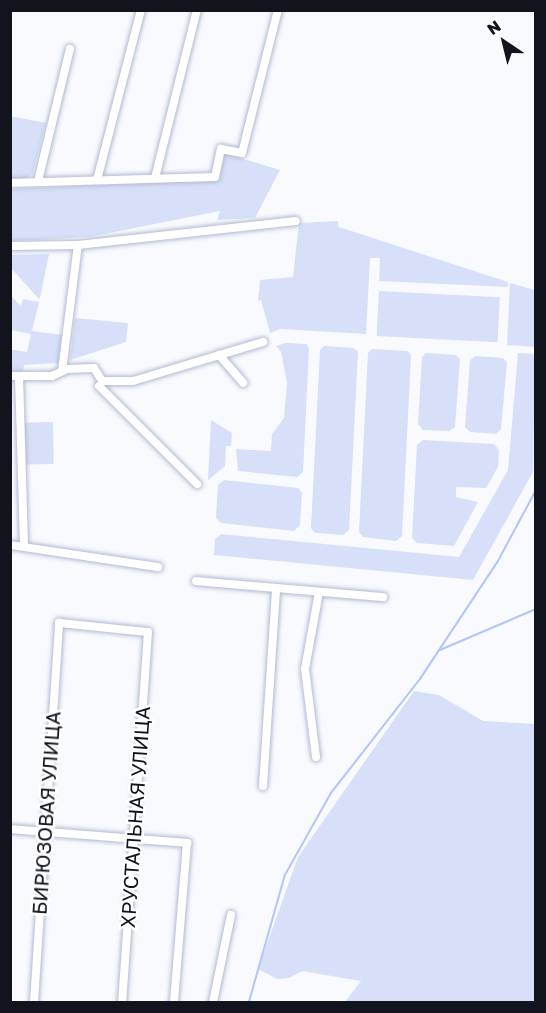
<!DOCTYPE html>
<html>
<head>
<meta charset="utf-8">
<style>
	body { margin:0 }
	#map { position:relative; width:546px; height:1013px; overflow:hidden; background:#f8fafe; font-family:"Golos Text",sans-serif }
	div>[style] { position:absolute }
	[style*='--x'] { left:calc(var(--x)*1px); top:calc(var(--y)*1px); width:calc(var(--w)*1px); rotate:calc(var(--a)*1deg) }
	.green>* { inset:0; background:#d7e0f8; transform-origin:0 0 }
	.stream>* { height:1.5px; margin:-0.75px; padding:0 0.75px; transform-origin:0.75px; border-radius:0.75px; background:#b1c4fc }
	.roads { filter:drop-shadow(0 0 2px #b2bad1) drop-shadow(0 0 2px #b2bad1) }
	.minor>* { height:8px; margin:-4px; padding:0 4px; transform-origin:4px; border-radius:4px; background:#fff }
	span { translate:-50% -50%; white-space:nowrap; text-align:center; line-height:1.15; -webkit-text-stroke:5px #fff; paint-order:stroke }
	.street-label { font-size:20px; color:#11141c }
	.frame { position:absolute; inset:0; border:12px solid #11141c; pointer-events:none }
	.north { position:absolute; left:474px; top:12px; width:60px; height:60px; -webkit-text-stroke:4px #fff; paint-order:stroke; rotate:325deg; font-size:16px; font-weight:700; line-height:24px; text-align:center; color:#11141c }
	.north::after { content:''; display:block; margin:auto; width:21px; height:27px; background:#11141c; clip-path:polygon(50% 0,100% 100%,50% 72%,0 100%) }
</style>
</head>
<body>
<div id="map">
	<div class="green">
		<i style="clip-path:polygon(10px 116px,46px 123px,33px 173px,27px 178px,11px 179px)"></i>
		<i style="clip-path:polygon(224px 153px,280px 170px,255px 218px,217px 220px,220px 211px,89px 237px,11px 241px,10px 189px,217px 180px)"></i>
		<i style="clip-path:polygon(338px 221px,339px 227px,508px 282px,508px 287px,379px 281px,380px 258px,370px 258px,366px 334px,280px 329px,270px 333px,261px 300px,258px 301px,260px 280px,293px 277px,299px 223px)"></i>
		<i style="clip-path:polygon(49px 254px,40px 298px,39px 299px,11px 268px,11px 255px)"></i>
		<i style="clip-path:polygon(510px 283px,535px 290px,535px 347px,507px 345px)"></i>
		<i style="left:379px;top:291px;width:121px;height:45px;rotate:3deg"></i>
		<i style="clip-path:polygon(11px 296px,21px 306px,23px 299px,39px 302px,32px 331px,62px 335px,59px 363px,24px 365px,23px 371px,11px 371px,10px 349px,27px 352px,31px 334px,11px 330px)"></i>
		<i style="clip-path:polygon(75px 318px,128px 323px,126px 342px,70px 360px)"></i>
		<i style="clip-path:polygon(285px 343px,306px 344px,309px 348px,303px 472px,297px 477px,238px 471px,236px 449px,271px 451px,272px 434px,284px 418px,287px 383px,281px 352px,276px 346px)"></i>
		<i style="clip-path:polygon(324px 346px,354px 348px,358px 352px,349px 530px,343px 535px,315px 533px,311px 528px,320px 350px)"></i>
		<i style="clip-path:polygon(372px 349px,408px 351px,411px 355px,402px 536px,396px 541px,363px 537px,359px 532px,368px 353px)"></i>
		<i style="clip-path:polygon(426px 353px,456px 355px,460px 359px,455px 427px,449px 431px,423px 430px,418px 424px,422px 357px)"></i>
		<i style="clip-path:polygon(518px 353px,535px 354px,533px 472px,473px 580px,214px 555px,215px 539px,221px 534px,459px 557px,508px 470px)"></i>
		<i style="clip-path:polygon(475px 356px,503px 358px,507px 362px,501px 429px,496px 434px,470px 432px,465px 427px,470px 360px)"></i>
		<i style="clip-path:polygon(211px 420px,232px 433px,231px 446px,226px 446px,225px 466px,208px 480px)"></i>
		<i style="left:53px;top:422px;width:42px;height:29px;rotate:89deg"></i>
		<i style="clip-path:polygon(423px 440px,494px 444px,499px 450px,498px 467px,486px 488px,456px 487px,456px 497px,478px 502px,454px 546px,417px 543px,412px 538px,417px 445px)"></i>
		<i style="clip-path:polygon(224px 480px,298px 488px,302px 493px,300px 525px,294px 531px,221px 523px,216px 518px,218px 485px)"></i>
		<i style="clip-path:polygon(414px 691px,439px 695px,483px 721px,535px 724px,535px 1002px,345px 1002px,361px 981px,302px 971px,289px 978px,277px 979px,258px 969px,298px 857px)"></i>
	</div>
	<div class="stream">
		<i style="--x:440;--y:650;--w:104;--a:-23.1"></i>
		<i style="--x:249;--y:1002;--w:132;--a:-74.2"></i>
		<i style="--x:285;--y:875;--w:94;--a:-60.7"></i>
		<i style="--x:331;--y:793;--w:145;--a:-52"></i>
		<i style="--x:420;--y:679;--w:141;--a:-56.5"></i>
		<i style="--x:498;--y:561;--w:81;--a:-61.8"></i>
	</div>
	<div class="roads">
		<div class="minor">
			<i style="--x:155;--y:178;--w:173;--a:-76"></i>
			<i style="--x:97;--y:180;--w:176;--a:-75.5"></i>
			<i style="--x:38;--y:181;--w:136;--a:-76.4"></i>
			<i style="--x:10;--y:183;--w:205;--a:-1.7"></i>
			<i style="--x:215;--y:177;--w:29;--a:-78"></i>
			<i style="--x:221;--y:149;--w:21;--a:11"></i>
			<i style="--x:242;--y:153;--w:147;--a:-75.9"></i>
			<i style="--x:10;--y:246;--w:68;--a:-0.8"></i>
			<i style="--x:78;--y:245;--w:219;--a:-6.3"></i>
			<i style="--x:219;--y:355;--w:37;--a:49"></i>
			<i style="--x:62;--y:371;--w:127;--a:-82.8"></i>
			<i style="--x:10;--y:376;--w:42;--a:0"></i>
			<i style="--x:52;--y:376;--w:17;--a:-25"></i>
			<i style="--x:67;--y:369;--w:27;--a:-2"></i>
			<i style="--x:94;--y:368;--w:15;--a:58"></i>
			<i style="--x:102;--y:381;--w:31;--a:0"></i>
			<i style="--x:133;--y:381;--w:136;--a:-16.7"></i>
			<i style="--x:19;--y:376;--w:170;--a:88.3"></i>
			<i style="--x:99;--y:386;--w:139;--a:45"></i>
			<i style="--x:10;--y:545;--w:150;--a:8.5"></i>
			<i style="--x:196;--y:581;--w:188;--a:4.9"></i>
			<i style="--x:316;--y:757;--w:89;--a:-97.1"></i>
			<i style="--x:305;--y:669;--w:78;--a:-79.7"></i>
			<i style="--x:263;--y:786;--w:198;--a:-86.2"></i>
			<i style="--x:10;--y:829;--w:178;--a:4.5"></i>
			<i style="--x:187;--y:843;--w:160;--a:94.7"></i>
			<i style="--x:34;--y:1002;--w:380;--a:-86.2"></i>
			<i style="--x:59;--y:623;--w:89;--a:5.8"></i>
			<i style="--x:148;--y:632;--w:371;--a:94"></i>
			<i style="--x:213;--y:1002;--w:89;--a:-78.3"></i>
		</div>
	</div>
	<div class="street-label">
		<span style="left:46px;top:813px;rotate:-86deg">БИРЮЗОВАЯ УЛИЦА</span>
		<span style="left:135px;top:817px;rotate:-86deg">ХРУСТАЛЬНАЯ УЛИЦА</span>
	</div>
	<div class="frame"></div>
	<div class="north">N</div>
</div>
</body>
</html>
